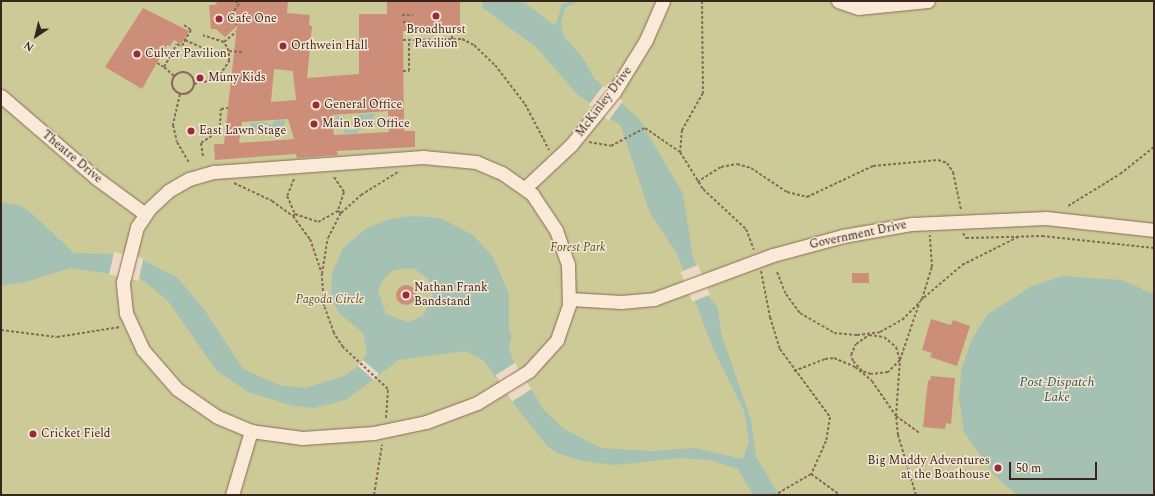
<!DOCTYPE html>
<html>
<head>
<meta charset="utf-8">
<style>
	body { margin:0 }
	#map { position:relative; width:1155px; height:496px; overflow:hidden; background:#eedac3; font-family:Spectral,serif }
	div>[style] { position:absolute }
	[style*='--x'] { left:calc(var(--x)*1px); top:calc(var(--y)*1px); width:calc(var(--w)*1px); rotate:calc(var(--a)*1deg) }
	.green>* { inset:0; background:#ccca97; transform-origin:0 0 }
	.water>* { inset:0; background:#a5c1b4 }
	.pier>* { inset:0; background:#eedac3; transform-origin:0 0 }
	.stream>* { height:3.5px; margin:-1.75px; padding:0 1.75px; transform-origin:1.75px; border-radius:1.75px; background:#a5c1b4 }
	.building>* { inset:0; background:#cc8e79; transform-origin:0 0 }
	.round { border-radius:50% }
	.path>* { height:2px; margin-top:-1px; transform-origin:0; background:repeating-linear-gradient(90deg,#886b5a 0 3px,transparent 0 5px) }
	.path>.ring { margin:-1px; padding:0; box-sizing:content-box; background:none; border:2px solid #886b5a; border-radius:50% }
	.roads { filter:drop-shadow(0 0 1px #886b5a) drop-shadow(0 0 1px #886b5a) }
	.street>* { height:13px; margin:-6.5px; padding:0 6.5px; transform-origin:6.5px; border-radius:6.5px; background:#f9e9d6 }
	.dots>* { width:11px; height:11px; translate:-50% -50%; box-sizing:border-box; border:2px solid #f5e6d3; border-radius:50% }
	span { translate:-50% -50%; white-space:nowrap; text-align:center; line-height:1.15; -webkit-text-stroke:3px #f5e6d3; paint-order:stroke }
	.poi-label { font-size:12px; color:#38261e }
	.left { translate:0 -50%; text-align:left }
	.right { translate:-100% -50%; text-align:right }
	.street-label { font-size:12px; color:#38261e }
	.park-label { font-size:12px; color:#505425; font-style:italic }
	.water-label { font-size:13px; color:#2d584e; font-style:italic }
	.frame { position:absolute; inset:0; border:2px solid #38261e; pointer-events:none }
	.north { position:absolute; left:16px; top:16px; width:40px; height:40px; -webkit-text-stroke:3px #f5e6d3; paint-order:stroke; rotate:215deg; font-size:11px; font-weight:700; line-height:16px; text-align:center; color:#38261e }
	.north::after { content:''; display:block; margin:auto; width:14px; height:18px; background:#38261e; clip-path:polygon(50% 0,100% 100%,50% 72%,0 100%) }
	.scale { position:absolute; left:1009px; top:462px; width:88px; height:18px; box-sizing:border-box; border:2px solid #38261e; border-top:0; padding-left:5px; font-size:12px; line-height:14px; white-space:nowrap; color:#38261e; -webkit-text-stroke:3px #f5e6d3; paint-order:stroke }
</style>
</head>
<body>
<div id="map">
	<div class="green">
		<i style="left:1px;top:1px;width:1153px;height:494px"></i>
	</div>
	<div class="water">
		<i style="clip-path:polygon(evenodd,482px 1px,522px 1px,554px 25px,560px 18px,564px 37px,581px 55px,595px 79px,640px 120px,683px 194px,693px 257px,708px 296px,718px 308px,721px 333px,751px 420px,756px 457px,779px 495px,753px 495px,738px 469px,710px 460px,680px 458px,615px 465px,582px 461px,557px 453px,547px 446px,514px 404px,484px 361px,466px 351px,399px 360px,346px 400px,314px 408px,294px 406px,248px 392px,216px 370px,168px 301px,140px 278px,70px 268px,26px 282px,1px 286px,1px 202px,19px 205px,30px 212px,74px 253px,114px 254px,143px 260px,178px 278px,206px 312px,243px 369px,279px 385px,305px 388px,344px 376px,358px 366px,367px 353px,363px 333px,340px 314px,331px 298px,332px 273px,343px 248px,367px 228px,389px 219px,415px 216px,440px 218px,473px 235px,493px 257px,509px 294px,509px 329px,512px 336px,509px 346px,513px 360px,544px 410px,564px 429px,601px 448px,651px 451px,694px 448px,743px 459px,749px 440px,744px 411px,712px 346px,677px 254px,650px 213px,621px 126px,577px 94px,537px 48px,483px 8px,482px 1px,407px 268px,415px 269px,428px 279px,433px 295px,423px 316px,408px 322px,386px 314px,378px 291px,381px 283px,392px 271px,407px 268px)"></i>
		<i style="clip-path:polygon(375px 113px,372px 126px,361px 125px,358px 133px,345px 134px,342px 126px,335px 129px,334px 116px,344px 116px,348px 130px,355px 130px,358px 115px)"></i>
		<i style="clip-path:polygon(286px 120px,281px 133px,268px 131px,262px 136px,259px 131px,248px 130px,251px 123px,265px 122px,272px 126px,274px 121px)"></i>
		<i style="clip-path:polygon(1063px 276px,1121px 280px,1154px 294px,1154px 495px,1017px 495px,994px 475px,964px 432px,959px 399px,961px 371px,972px 339px,988px 314px,1032px 286px)"></i>
	</div>
	<div class="pier">
		<i style="left:603px;top:86px;width:25px;height:24px;rotate:37deg"></i>
		<i style="left:114px;top:252px;width:30px;height:23px;rotate:12deg"></i>
		<i style="left:698px;top:265px;width:32px;height:19px;rotate:68deg"></i>
		<i style="left:363px;top:360px;width:21px;height:8px;rotate:41deg"></i>
		<i style="left:515px;top:363px;width:31px;height:23px;rotate:58deg"></i>
	</div>
	<div class="stream">
		<i style="--x:559;--y:22;--w:16;--a:-75"></i>
		<i style="--x:563;--y:7;--w:13;--a:-27"></i>
	</div>
	<div class="building">
		<i style="clip-path:polygon(evenodd,218px 1px,288px 1px,287px 13px,310px 15px,309px 25px,312px 26px,307px 78px,359px 74px,359px 14px,387px 14px,387px 1px,460px 1px,460px 31px,403px 31px,404px 131px,415px 131px,415px 147px,337px 151px,338px 155px,297px 158px,296px 154px,215px 160px,214px 144px,224px 144px,237px 26px,225px 37px,216px 29px,211px 29px,209px 5px,215px 5px,218px 1px,274px 69px,293px 71px,296px 100px,271px 102px,274px 69px,218px 1px,388px 111px,389px 132px,334px 135px,332px 115px,388px 111px,218px 1px,288px 119px,294px 139px,239px 143px,242px 122px,288px 119px)"></i>
		<i style="clip-path:polygon(143px 8px,189px 31px,181px 44px,174px 40px,170px 46px,167px 45px,142px 89px,105px 67px)"></i>
		<i style="left:852px;top:273px;width:17px;height:10px"></i>
		<i class="round" style="left:396px;top:285px;width:20px;height:20px"></i>
		<i style="clip-path:polygon(931px 319px,951px 325px,953px 320px,970px 326px,957px 366px,930px 357px,932px 353px,922px 350px)"></i>
		<i style="clip-path:polygon(931px 376px,955px 378px,951px 424px,946px 423px,945px 429px,923px 427px,928px 380px,930px 381px)"></i>
	</div>
	<div class="path">
		<i style="--x:235;--y:1;--w:5;--a:37"></i>
		<i style="--x:239;--y:4;--w:15;--a:127"></i>
		<i style="--x:230;--y:16;--w:11;--a:52"></i>
		<i style="--x:702;--y:1;--w:92;--a:89.4"></i>
		<i style="--x:703;--y:93;--w:43;--a:119.6"></i>
		<i style="--x:682;--y:130;--w:22;--a:95"></i>
		<i style="--x:680;--y:152;--w:44;--a:58.1"></i>
		<i style="--x:703;--y:189;--w:59;--a:42.9"></i>
		<i style="--x:746;--y:229;--w:22;--a:69"></i>
		<i style="--x:402;--y:15;--w:11;--a:0"></i>
		<i style="--x:403;--y:22;--w:10;--a:6"></i>
		<i style="--x:184;--y:25;--w:9;--a:36"></i>
		<i style="--x:191;--y:30;--w:12;--a:121"></i>
		<i style="--x:452;--y:39;--w:8;--a:-90"></i>
		<i style="--x:403;--y:40;--w:59;--a:-1"></i>
		<i style="--x:462;--y:39;--w:13;--a:27"></i>
		<i style="--x:474;--y:45;--w:29;--a:44"></i>
		<i style="--x:495;--y:65;--w:49;--a:52.4"></i>
		<i style="--x:525;--y:104;--w:52;--a:62.4"></i>
		<i style="--x:224;--y:42;--w:16;--a:-40"></i>
		<i style="--x:229;--y:51;--w:13;--a:4"></i>
		<i style="--x:157;--y:63;--w:8;--a:30"></i>
		<i style="--x:403;--y:71;--w:6;--a:0"></i>
		<i style="--x:409;--y:71;--w:31;--a:-90"></i>
		<i class="ring" style="left:172px;top:72px;width:20px;height:20px"></i>
		<i style="--x:174;--y:76;--w:13;--a:-138"></i>
		<i style="--x:164;--y:67;--w:26;--a:-61"></i>
		<i style="--x:177;--y:44;--w:5;--a:22"></i>
		<i style="--x:182;--y:46;--w:7;--a:-63"></i>
		<i style="--x:185;--y:40;--w:20;--a:24"></i>
		<i style="--x:194;--y:84;--w:24;--a:-12"></i>
		<i style="--x:217;--y:79;--w:22;--a:-56"></i>
		<i style="--x:229;--y:61;--w:10;--a:-90"></i>
		<i style="--x:229;--y:51;--w:10;--a:-119"></i>
		<i style="--x:224;--y:42;--w:22;--a:-162"></i>
		<i style="--x:180;--y:94;--w:32;--a:103"></i>
		<i style="--x:173;--y:125;--w:17;--a:77"></i>
		<i style="--x:177;--y:142;--w:24;--a:60"></i>
		<i style="--x:589;--y:142;--w:22;--a:10"></i>
		<i style="--x:611;--y:146;--w:38;--a:-28"></i>
		<i style="--x:645;--y:128;--w:42;--a:34.4"></i>
		<i style="--x:203;--y:156;--w:13;--a:-99"></i>
		<i style="--x:201;--y:143;--w:18;--a:-34"></i>
		<i style="--x:216;--y:133;--w:8;--a:-60"></i>
		<i style="--x:220;--y:126;--w:17;--a:-87"></i>
		<i style="--x:221;--y:109;--w:7;--a:-8"></i>
		<i style="--x:334;--y:177;--w:18;--a:56"></i>
		<i style="--x:344;--y:192;--w:20;--a:108"></i>
		<i style="--x:294;--y:179;--w:18;--a:112"></i>
		<i style="--x:287;--y:196;--w:20;--a:66"></i>
		<i style="--x:295;--y:214;--w:24;--a:19"></i>
		<i style="--x:318;--y:222;--w:23;--a:-29"></i>
		<i style="--x:338;--y:211;--w:4;--a:34"></i>
		<i style="--x:697;--y:182;--w:28;--a:-32"></i>
		<i style="--x:721;--y:167;--w:16;--a:-11"></i>
		<i style="--x:737;--y:164;--w:15;--a:16"></i>
		<i style="--x:751;--y:168;--w:43;--a:33.7"></i>
		<i style="--x:787;--y:192;--w:21;--a:14"></i>
		<i style="--x:807;--y:197;--w:73;--a:-25.2"></i>
		<i style="--x:873;--y:166;--w:65;--a:-5.3"></i>
		<i style="--x:938;--y:160;--w:9;--a:18"></i>
		<i style="--x:947;--y:163;--w:11;--a:56"></i>
		<i style="--x:953;--y:172;--w:39;--a:78"></i>
		<i style="--x:234;--y:183;--w:42;--a:25.3"></i>
		<i style="--x:272;--y:201;--w:26;--a:36"></i>
		<i style="--x:293;--y:216;--w:3;--a:-45"></i>
		<i style="--x:1068;--y:206;--w:61;--a:-31.6"></i>
		<i style="--x:1120;--y:174;--w:43;--a:-38.5"></i>
		<i style="--x:293;--y:216;--w:29;--a:54"></i>
		<i style="--x:310;--y:239;--w:34;--a:71"></i>
		<i style="--x:963;--y:233;--w:6;--a:59"></i>
		<i style="--x:966;--y:238;--w:76;--a:-1.5"></i>
		<i style="--x:1042;--y:236;--w:113;--a:6.1"></i>
		<i style="--x:761;--y:271;--w:47;--a:78.9"></i>
		<i style="--x:770;--y:317;--w:34;--a:73"></i>
		<i style="--x:780;--y:349;--w:84;--a:53.7"></i>
		<i style="--x:830;--y:417;--w:24;--a:99"></i>
		<i style="--x:826;--y:441;--w:36;--a:114"></i>
		<i style="--x:811;--y:474;--w:42;--a:149.7"></i>
		<i style="--x:777;--y:272;--w:24;--a:68"></i>
		<i style="--x:786;--y:294;--w:24;--a:54"></i>
		<i style="--x:800;--y:313;--w:39;--a:30"></i>
		<i style="--x:834;--y:333;--w:23;--a:5"></i>
		<i style="--x:857;--y:335;--w:23;--a:-7"></i>
		<i style="--x:880;--y:332;--w:25;--a:-29"></i>
		<i style="--x:902;--y:320;--w:24;--a:-45"></i>
		<i style="--x:922;--y:299;--w:34;--a:-73"></i>
		<i style="--x:932;--y:267;--w:32;--a:-94"></i>
		<i style="--x:1;--y:330;--w:56;--a:7.1"></i>
		<i style="--x:57;--y:337;--w:64;--a:-9"></i>
		<i style="--x:869;--y:335;--w:15;--a:8"></i>
		<i style="--x:884;--y:337;--w:16;--a:40"></i>
		<i style="--x:896;--y:347;--w:14;--a:73"></i>
		<i style="--x:900;--y:360;--w:17;--a:135"></i>
		<i style="--x:888;--y:372;--w:17;--a:173"></i>
		<i style="--x:871;--y:374;--w:9;--a:-162"></i>
		<i style="--x:862;--y:371;--w:13;--a:-132"></i>
		<i style="--x:853;--y:361;--w:6;--a:-108"></i>
		<i style="--x:851;--y:355;--w:12;--a:-66"></i>
		<i style="--x:856;--y:344;--w:16;--a:-35"></i>
		<i style="--x:794;--y:371;--w:33;--a:-21"></i>
		<i style="--x:825;--y:359;--w:9;--a:-6"></i>
		<i style="--x:834;--y:358;--w:23;--a:23"></i>
		<i style="--x:855;--y:367;--w:22;--a:39"></i>
		<i style="--x:872;--y:381;--w:42;--a:55.6"></i>
		<i style="--x:896;--y:416;--w:29;--a:36"></i>
		<i style="--x:386;--y:418;--w:29;--a:-86"></i>
		<i style="--x:388;--y:389;--w:62;--a:-137"></i>
		<i style="--x:343;--y:347;--w:17;--a:-123"></i>
		<i style="--x:334;--y:333;--w:29;--a:-110"></i>
		<i style="--x:324;--y:306;--w:32;--a:-94"></i>
		<i style="--x:322;--y:274;--w:36;--a:-81"></i>
		<i style="--x:328;--y:238;--w:28;--a:-63"></i>
		<i style="--x:341;--y:213;--w:27;--a:-42"></i>
		<i style="--x:361;--y:195;--w:44;--a:-31.9"></i>
		<i style="--x:811;--y:474;--w:36;--a:36"></i>
		<i style="--x:374;--y:495;--w:51;--a:-80.9"></i>
		<i style="--x:916;--y:495;--w:63;--a:-106.7"></i>
		<i style="--x:898;--y:435;--w:19;--a:-96"></i>
		<i style="--x:896;--y:416;--w:56;--a:-85.9"></i>
		<i style="--x:900;--y:360;--w:62;--a:-71.3"></i>
		<i style="--x:920;--y:301;--w:55;--a:-40.6"></i>
		<i style="--x:962;--y:265;--w:63;--a:-26.6"></i>
	</div>
	<div class="roads">
		<div class="street">
			<i style="--x:838;--y:1;--w:21;--a:19"></i>
			<i style="--x:858;--y:8;--w:70;--a:-5.7"></i>
			<i style="--x:1;--y:96;--w:125;--a:40.8"></i>
			<i style="--x:96;--y:178;--w:61;--a:36.3"></i>
			<i style="--x:423;--y:157;--w:53;--a:5.4"></i>
			<i style="--x:476;--y:162;--w:28;--a:23"></i>
			<i style="--x:502;--y:173;--w:37;--a:35"></i>
			<i style="--x:532;--y:194;--w:43;--a:56.3"></i>
			<i style="--x:556;--y:230;--w:37;--a:71"></i>
			<i style="--x:568;--y:265;--w:40;--a:88.6"></i>
			<i style="--x:569;--y:305;--w:37;--a:109"></i>
			<i style="--x:557;--y:340;--w:42;--a:132.1"></i>
			<i style="--x:529;--y:371;--w:61;--a:148.4"></i>
			<i style="--x:477;--y:403;--w:54;--a:159.6"></i>
			<i style="--x:426;--y:422;--w:53;--a:168.1"></i>
			<i style="--x:374;--y:433;--w:72;--a:176"></i>
			<i style="--x:302;--y:438;--w:51;--a:-172.2"></i>
			<i style="--x:251;--y:431;--w:38;--a:-157"></i>
			<i style="--x:216;--y:416;--w:47;--a:-145.3"></i>
			<i style="--x:177;--y:389;--w:52;--a:-131.1"></i>
			<i style="--x:143;--y:350;--w:41;--a:-114.7"></i>
			<i style="--x:126;--y:313;--w:31;--a:-96"></i>
			<i style="--x:123;--y:282;--w:57;--a:-75.7"></i>
			<i style="--x:137;--y:227;--w:22;--a:-56"></i>
			<i style="--x:149;--y:209;--w:26;--a:-43"></i>
			<i style="--x:168;--y:191;--w:24;--a:-30"></i>
			<i style="--x:189;--y:179;--w:26;--a:-16"></i>
			<i style="--x:214;--y:172;--w:210;--a:-4.1"></i>
			<i style="--x:525;--y:188;--w:63;--a:-43.1"></i>
			<i style="--x:571;--y:145;--w:68;--a:-50.9"></i>
			<i style="--x:614;--y:92;--w:61;--a:-58.4"></i>
			<i style="--x:646;--y:40;--w:43;--a:-66.4"></i>
			<i style="--x:570;--y:299;--w:51;--a:3.4"></i>
			<i style="--x:621;--y:302;--w:33;--a:-5"></i>
			<i style="--x:654;--y:299;--w:127;--a:-20.3"></i>
			<i style="--x:773;--y:255;--w:73;--a:-15.2"></i>
			<i style="--x:843;--y:236;--w:70;--a:-9.9"></i>
			<i style="--x:912;--y:224;--w:134;--a:-2.6"></i>
			<i style="--x:1046;--y:218;--w:109;--a:6.3"></i>
			<i style="--x:232;--y:495;--w:67;--a:-73.5"></i>
		</div>
	</div>
	<div class="dots">
		<i style="left:436px;top:16px;background:#972a3c"></i>
		<i style="left:219px;top:19px;background:#972a3c"></i>
		<i style="left:283px;top:46px;background:#972a3c"></i>
		<i style="left:137px;top:54px;background:#972a3c"></i>
		<i style="left:200px;top:78px;background:#972a3c"></i>
		<i style="left:316px;top:105px;background:#972a3c"></i>
		<i style="left:314px;top:124px;background:#972a3c"></i>
		<i style="left:191px;top:131px;background:#972a3c"></i>
		<i style="left:406px;top:295px;background:#972a3c"></i>
		<i style="left:33px;top:434px;background:#972a3c"></i>
		<i style="left:998px;top:468px;background:#972a3c"></i>
	</div>
	<div class="poi-label">
		<span class="left" style="left:227px;top:19px">Cafe One</span>
		<span style="left:436px;top:37px">Broadhurst<br>Pavilion</span>
		<span class="left" style="left:291px;top:46px">Orthwein Hall</span>
		<span class="left" style="left:145px;top:54px">Culver Pavilion</span>
		<span class="left" style="left:208px;top:78px">Muny Kids</span>
		<span class="left" style="left:324px;top:105px">General Office</span>
		<span class="left" style="left:322px;top:124px">Main Box Office</span>
		<span class="left" style="left:199px;top:131px">East Lawn Stage</span>
		<span class="left" style="left:414px;top:295px">Nathan Frank<br>Bandstand</span>
		<span class="left" style="left:41px;top:434px">Cricket Field</span>
		<span class="right" style="left:990px;top:468px">Big Muddy Adventures<br>at the Boathouse</span>
	</div>
	<div class="street-label">
		<span style="left:604px;top:102px;rotate:-53deg">McKinley Drive</span>
		<span style="left:72px;top:157px;rotate:40deg">Theatre Drive</span>
		<span style="left:858px;top:235px;rotate:-12deg">Government Drive</span>
	</div>
	<div class="park-label">
		<span style="left:578px;top:248px">Forest Park</span>
		<span style="left:330px;top:300px">Pagoda Circle</span>
	</div>
	<div class="water-label">
		<span style="left:1057px;top:390px">Post-Dispatch<br>Lake</span>
	</div>
	<div class="frame"></div>
	<div class="north">N</div>
	<div class="scale">50 m</div>
</div>
</body>
</html>
